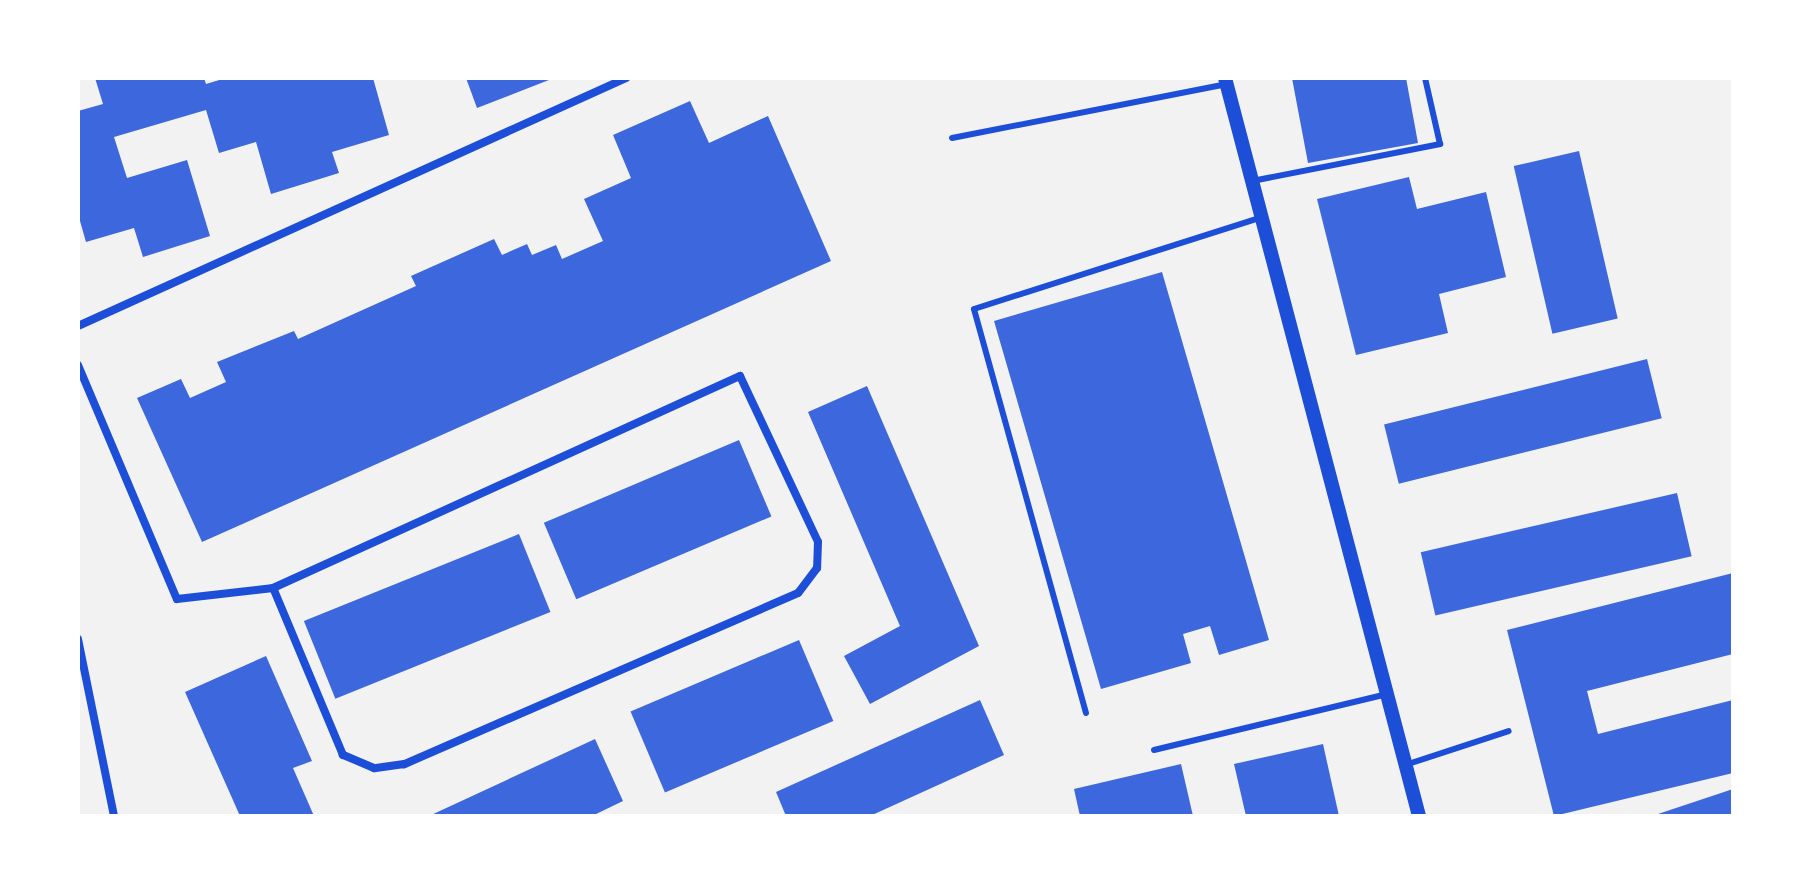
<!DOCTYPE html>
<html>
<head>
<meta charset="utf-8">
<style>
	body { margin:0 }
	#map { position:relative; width:1811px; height:894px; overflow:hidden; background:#f2f2f2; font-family:Rubik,sans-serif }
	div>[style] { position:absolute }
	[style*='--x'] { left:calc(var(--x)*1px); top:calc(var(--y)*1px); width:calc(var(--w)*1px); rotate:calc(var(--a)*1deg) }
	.building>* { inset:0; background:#3d67dc; transform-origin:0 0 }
	.service>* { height:6px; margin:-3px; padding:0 3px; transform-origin:3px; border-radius:3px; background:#1d4ed8 }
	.minor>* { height:8px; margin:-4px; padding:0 4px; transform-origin:4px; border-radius:4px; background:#1d4ed8 }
	.tertiary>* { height:14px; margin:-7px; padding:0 7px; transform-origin:7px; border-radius:7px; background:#1d4ed8 }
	span { translate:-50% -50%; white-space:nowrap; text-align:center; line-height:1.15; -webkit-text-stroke:6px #fff; paint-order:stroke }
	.frame { position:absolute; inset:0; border:80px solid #fff; pointer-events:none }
</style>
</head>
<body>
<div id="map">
	<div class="building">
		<i style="clip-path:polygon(95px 78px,204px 78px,206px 84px,226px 78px,373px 78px,389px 135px,332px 152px,339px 173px,271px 194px,256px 142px,219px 153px,206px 110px,114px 137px,127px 178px,187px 160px,210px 236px,143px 257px,134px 228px,86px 242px,78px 214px,78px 111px,103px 104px)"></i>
		<i style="clip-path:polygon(466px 78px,554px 78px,477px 108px)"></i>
		<i style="clip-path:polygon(1292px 78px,1406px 78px,1418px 143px,1308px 163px)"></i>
		<i style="clip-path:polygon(690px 101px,709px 143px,768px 116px,831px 261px,202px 542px,137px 398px,181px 379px,190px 398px,226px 382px,217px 362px,294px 331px,298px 339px,416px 286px,411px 276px,494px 239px,502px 255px,527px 244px,532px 255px,556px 245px,562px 259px,603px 241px,584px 199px,631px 178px,613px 135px)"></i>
		<i style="left:1579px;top:151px;width:172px;height:67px;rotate:77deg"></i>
		<i style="clip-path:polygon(1409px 177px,1417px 209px,1486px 192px,1506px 277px,1439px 294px,1448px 333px,1356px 355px,1317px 199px)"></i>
		<i style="clip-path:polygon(1162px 272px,1269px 640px,1219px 655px,1210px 626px,1183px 634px,1191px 663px,1101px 689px,994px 321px)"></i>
		<i style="left:1647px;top:359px;width:61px;height:271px;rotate:76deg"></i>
		<i style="clip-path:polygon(867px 386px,979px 646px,870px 704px,844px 656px,900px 626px,808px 412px)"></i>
		<i style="left:739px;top:440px;width:83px;height:212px;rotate:67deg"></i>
		<i style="left:1677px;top:493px;width:65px;height:263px;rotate:77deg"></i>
		<i style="left:519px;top:534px;width:84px;height:232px;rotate:68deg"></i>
		<i style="clip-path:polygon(1733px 573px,1733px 654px,1587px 691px,1598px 734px,1733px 700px,1733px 773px,1554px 816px,1507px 630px)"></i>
		<i style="left:799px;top:640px;width:88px;height:183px;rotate:67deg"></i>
		<i style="clip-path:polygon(266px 656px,312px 761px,293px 768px,314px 816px,240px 816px,185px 692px)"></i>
		<i style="clip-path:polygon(980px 700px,1004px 755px,870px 816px,786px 816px,776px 792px)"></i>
		<i style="clip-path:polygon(595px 739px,623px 801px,592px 816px,429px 816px)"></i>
		<i style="clip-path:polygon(1323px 744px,1339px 816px,1246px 816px,1234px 764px)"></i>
		<i style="clip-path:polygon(1181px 764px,1193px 816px,1080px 816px,1074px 789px)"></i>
		<i style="clip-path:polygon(1733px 789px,1733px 816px,1655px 816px,1655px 815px)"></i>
	</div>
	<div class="service">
		<i style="--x:952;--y:138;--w:279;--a:-11.1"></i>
		<i style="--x:1252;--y:181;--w:192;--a:-11.1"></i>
		<i style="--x:1440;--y:144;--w:68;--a:-102.8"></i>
		<i style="--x:1086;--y:713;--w:419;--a:-105.5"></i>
		<i style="--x:974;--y:309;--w:300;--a:-17.7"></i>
		<i style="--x:1154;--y:750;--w:240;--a:-13.5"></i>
		<i style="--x:1405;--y:765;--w:109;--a:-18.1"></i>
	</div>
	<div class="minor">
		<i style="--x:78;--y:326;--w:602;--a:-24.35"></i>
		<i style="--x:78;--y:365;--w:254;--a:67.1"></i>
		<i style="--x:177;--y:599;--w:97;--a:-6.5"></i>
		<i style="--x:273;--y:588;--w:513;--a:-24.42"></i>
		<i style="--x:740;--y:376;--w:183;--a:64.8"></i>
		<i style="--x:818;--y:542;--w:26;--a:92"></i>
		<i style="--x:817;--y:568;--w:31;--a:127"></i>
		<i style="--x:798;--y:593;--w:430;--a:156.5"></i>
		<i style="--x:404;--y:764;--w:30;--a:172"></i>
		<i style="--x:374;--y:768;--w:34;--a:-157"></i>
		<i style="--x:343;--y:755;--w:181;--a:-112.7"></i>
		<i style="--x:78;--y:639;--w:181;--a:78.5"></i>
	</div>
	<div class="tertiary">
		<i style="--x:1225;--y:78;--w:763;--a:75.27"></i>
	</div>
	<div class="frame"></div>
</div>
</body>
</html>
